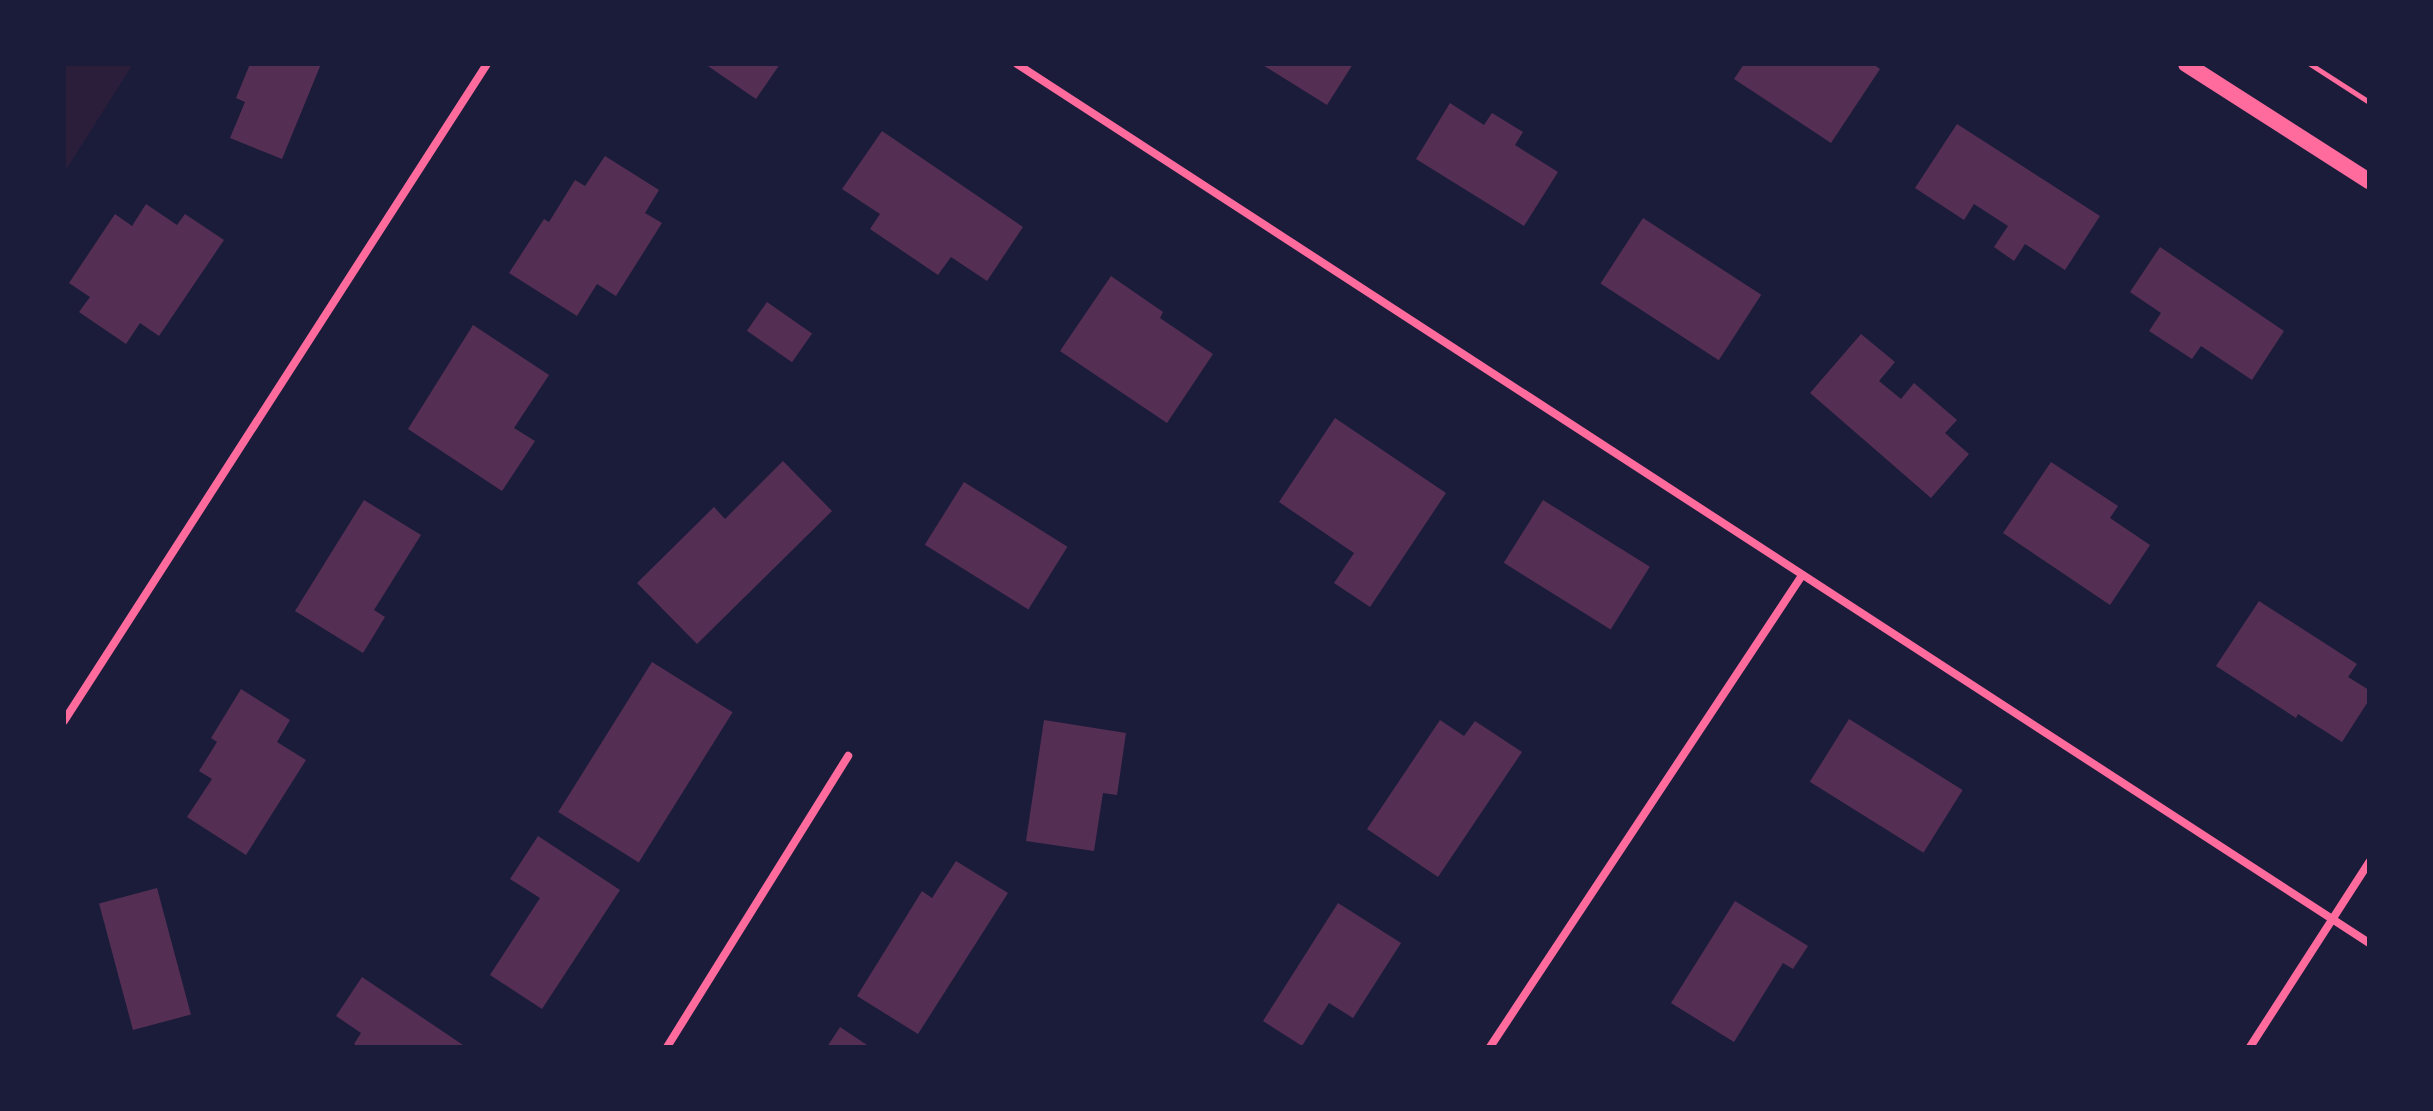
<!DOCTYPE html>
<html>
<head>
<meta charset="utf-8">
<style>
	body { margin:0 }
	#map { position:relative; width:2433px; height:1111px; overflow:hidden; background:#1b1b3a; font-family:"DejaVu Sans",sans-serif }
	div>[style] { position:absolute }
	[style*='--x'] { left:calc(var(--x)*1px); top:calc(var(--y)*1px); width:calc(var(--w)*1px); rotate:calc(var(--a)*1deg) }
	.green>* { inset:0; background:#2a1e3b }
	.building>* { inset:0; background:#542f53; transform-origin:0 0 }
	.path>* { height:5px; margin:-2.5px; padding:0 2.5px; transform-origin:2.5px; border-radius:2.5px; background:#ff6b9d }
	.minor>* { height:8px; margin:-4px; padding:0 4px; transform-origin:4px; border-radius:4px; background:#ff6b9d }
	.secondary>* { height:16px; margin:-8px; padding:0 8px; transform-origin:8px; border-radius:8px; background:#ff6b9d }
	span { translate:-50% -50%; white-space:nowrap; text-align:center; line-height:1.15; -webkit-text-stroke:8px #1b1b3a; paint-order:stroke }
	.frame { position:absolute; inset:0; border:66px solid #1b1b3a; pointer-events:none }
</style>
</head>
<body>
<div id="map">
	<div class="green">
		<i style="clip-path:polygon(64px 64px,133px 64px,64px 173px)"></i>
	</div>
	<div class="building">
		<i style="clip-path:polygon(250px 64px,321px 64px,282px 159px,230px 138px,245px 102px,236px 98px)"></i>
		<i style="clip-path:polygon(705px 64px,780px 64px,756px 99px)"></i>
		<i style="clip-path:polygon(1261px 64px,1353px 64px,1327px 105px)"></i>
		<i style="clip-path:polygon(1744px 64px,1873px 64px,1880px 69px,1831px 143px,1734px 79px)"></i>
		<i style="clip-path:polygon(1450px 103px,1484px 125px,1492px 113px,1523px 132px,1515px 145px,1558px 172px,1524px 226px,1416px 159px)"></i>
		<i style="clip-path:polygon(1957px 124px,2100px 216px,2065px 270px,2025px 244px,2014px 261px,1994px 247px,2008px 226px,1974px 204px,1964px 220px,1915px 188px)"></i>
		<i style="clip-path:polygon(882px 131px,1023px 227px,987px 281px,951px 257px,938px 275px,870px 229px,880px 214px,842px 189px)"></i>
		<i style="clip-path:polygon(605px 156px,659px 190px,645px 213px,662px 223px,616px 296px,597px 284px,577px 316px,509px 273px,544px 219px,549px 222px,575px 180px,585px 186px)"></i>
		<i style="clip-path:polygon(146px 204px,177px 225px,185px 214px,224px 240px,159px 336px,140px 323px,126px 344px,79px 312px,90px 297px,69px 283px,115px 214px,132px 226px)"></i>
		<i style="left:1643px;top:218px;width:141px;height:78px;rotate:33deg"></i>
		<i style="clip-path:polygon(2160px 247px,2284px 331px,2252px 380px,2201px 346px,2192px 359px,2149px 331px,2161px 313px,2130px 292px)"></i>
		<i style="clip-path:polygon(1111px 276px,1163px 312px,1160px 318px,1213px 354px,1167px 423px,1060px 351px)"></i>
		<i style="left:767px;top:302px;width:55px;height:35px;rotate:35deg"></i>
		<i style="clip-path:polygon(473px 325px,549px 375px,514px 428px,535px 441px,502px 491px,408px 429px)"></i>
		<i style="clip-path:polygon(1861px 334px,1895px 362px,1879px 381px,1901px 399px,1914px 383px,1957px 420px,1945px 433px,1969px 454px,1931px 498px,1810px 393px)"></i>
		<i style="clip-path:polygon(1335px 418px,1446px 493px,1370px 607px,1334px 583px,1354px 553px,1279px 502px)"></i>
		<i style="clip-path:polygon(783px 461px,832px 511px,697px 644px,637px 583px,714px 507px,725px 519px)"></i>
		<i style="clip-path:polygon(2051px 462px,2118px 506px,2110px 518px,2150px 545px,2110px 605px,2003px 533px)"></i>
		<i style="left:964px;top:482px;width:122px;height:74px;rotate:32deg"></i>
		<i style="clip-path:polygon(364px 500px,421px 535px,374px 610px,385px 617px,363px 653px,295px 611px)"></i>
		<i style="left:1543px;top:500px;width:126px;height:74px;rotate:32deg"></i>
		<i style="clip-path:polygon(2259px 601px,2357px 664px,2348px 677px,2369px 690px,2369px 700px,2342px 742px,2298px 714px,2296px 718px,2216px 666px)"></i>
		<i style="left:652px;top:662px;width:95px;height:177px;rotate:32deg"></i>
		<i style="clip-path:polygon(241px 689px,290px 720px,277px 742px,306px 760px,246px 855px,187px 817px,212px 779px,199px 771px,217px 742px,211px 738px)"></i>
		<i style="left:1849px;top:719px;width:134px;height:74px;rotate:32deg"></i>
		<i style="clip-path:polygon(1044px 720px,1126px 733px,1117px 795px,1103px 793px,1094px 851px,1026px 841px)"></i>
		<i style="clip-path:polygon(1440px 720px,1464px 736px,1475px 721px,1522px 752px,1438px 877px,1367px 829px)"></i>
		<i style="clip-path:polygon(538px 836px,620px 890px,542px 1009px,490px 975px,540px 898px,510px 879px)"></i>
		<i style="clip-path:polygon(956px 861px,1008px 893px,918px 1034px,857px 996px,922px 891px,932px 898px)"></i>
		<i style="left:157px;top:888px;width:131px;height:60px;rotate:75deg"></i>
		<i style="clip-path:polygon(1735px 901px,1808px 946px,1793px 969px,1783px 963px,1734px 1042px,1671px 1003px)"></i>
		<i style="clip-path:polygon(1338px 903px,1401px 943px,1353px 1018px,1329px 1003px,1302px 1046px,1263px 1021px)"></i>
		<i style="clip-path:polygon(362px 977px,466px 1047px,358px 1047px,354px 1044px,361px 1033px,336px 1016px)"></i>
		<i style="clip-path:polygon(840px 1027px,870px 1047px,827px 1047px)"></i>
	</div>
	<div class="path">
		<i style="--x:2310;--y:64;--w:70;--a:32.8"></i>
	</div>
	<div class="minor">
		<i style="--x:1017;--y:64;--w:1613;--a:33.03"></i>
		<i style="--x:64;--y:721;--w:781;--a:-57.23"></i>
		<i style="--x:667;--y:1047;--w:343;--a:-58.1"></i>
		<i style="--x:1490;--y:1047;--w:564;--a:-56.51"></i>
		<i style="--x:2250;--y:1047;--w:220;--a:-57.2"></i>
	</div>
	<div class="secondary">
		<i style="--x:2186;--y:64;--w:217;--a:32.6"></i>
	</div>
	<div class="frame"></div>
</div>
</body>
</html>
